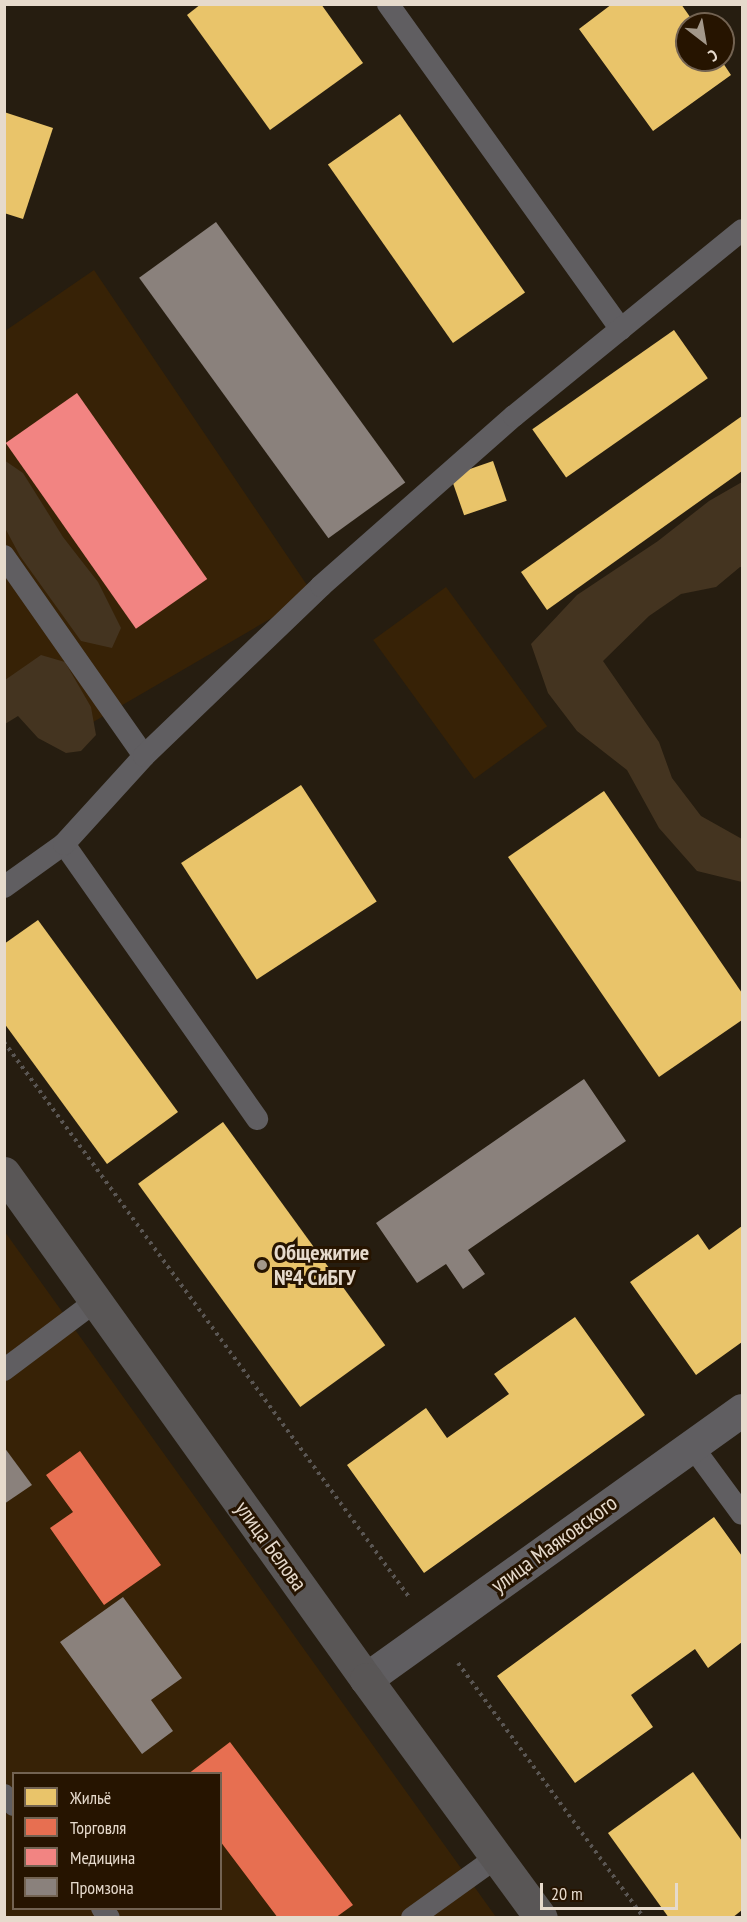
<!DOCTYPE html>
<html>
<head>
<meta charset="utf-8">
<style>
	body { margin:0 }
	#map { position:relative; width:747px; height:1922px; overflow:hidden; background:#261d10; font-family:"PT Sans Narrow",sans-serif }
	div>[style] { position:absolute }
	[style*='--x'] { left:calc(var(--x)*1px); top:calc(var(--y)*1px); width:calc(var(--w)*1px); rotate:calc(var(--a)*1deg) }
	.built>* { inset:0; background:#372206; transform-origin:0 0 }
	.green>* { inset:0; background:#443420 }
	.homes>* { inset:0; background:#e9c46a; transform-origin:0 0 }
	.shops>* { inset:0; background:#e76f51 }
	.health>* { inset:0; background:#f28482; transform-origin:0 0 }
	.industry>* { inset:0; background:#8a817c; transform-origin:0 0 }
	.path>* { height:4px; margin-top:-2px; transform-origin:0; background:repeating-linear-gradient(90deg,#5a5653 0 3px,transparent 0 7.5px) }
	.service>* { height:22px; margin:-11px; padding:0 11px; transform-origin:11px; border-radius:11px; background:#605e61 }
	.minor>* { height:33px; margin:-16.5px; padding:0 16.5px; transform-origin:16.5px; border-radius:16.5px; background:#605e61 }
	.secondary>* { height:33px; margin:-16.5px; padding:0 16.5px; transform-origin:16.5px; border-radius:16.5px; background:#595656 }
	.dots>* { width:16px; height:16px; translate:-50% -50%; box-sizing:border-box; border:3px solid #261400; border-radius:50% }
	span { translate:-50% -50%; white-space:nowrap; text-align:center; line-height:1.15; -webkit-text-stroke:6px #261400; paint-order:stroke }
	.poi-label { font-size:22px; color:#e6dacc; font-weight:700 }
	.left { translate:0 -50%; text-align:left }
	.street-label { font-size:22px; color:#e6dacc }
	.frame { position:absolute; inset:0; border:6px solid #e6dacc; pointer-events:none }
	.legend { position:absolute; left:12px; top:1772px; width:210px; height:138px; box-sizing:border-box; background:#261400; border:2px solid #736352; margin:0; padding:8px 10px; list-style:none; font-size:18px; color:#e6dacc }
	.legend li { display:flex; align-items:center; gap:12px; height:30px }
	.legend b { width:30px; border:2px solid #736352 }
	.north { position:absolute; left:675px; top:12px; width:60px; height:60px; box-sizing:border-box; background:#261400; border:2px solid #736352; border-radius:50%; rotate:149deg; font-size:16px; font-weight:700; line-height:24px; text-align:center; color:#e6dacc }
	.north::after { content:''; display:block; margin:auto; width:21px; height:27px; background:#a3988a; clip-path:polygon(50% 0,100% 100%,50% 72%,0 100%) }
	.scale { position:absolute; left:540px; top:1883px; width:138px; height:27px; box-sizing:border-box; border:3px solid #e6dacc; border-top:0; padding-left:8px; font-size:18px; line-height:21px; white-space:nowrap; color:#e6dacc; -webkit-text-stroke:4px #261400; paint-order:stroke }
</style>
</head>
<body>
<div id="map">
	<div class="built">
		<i style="clip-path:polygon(94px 270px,313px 594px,76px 732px,5px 703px,5px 331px)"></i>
		<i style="left:446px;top:587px;width:172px;height:90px;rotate:54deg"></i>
		<i style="clip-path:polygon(evenodd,5px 1232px,496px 1917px,5px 1917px,5px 1232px,14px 1774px,220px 1774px,220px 1908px,14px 1908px,14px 1774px)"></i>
	</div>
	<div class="green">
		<i style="clip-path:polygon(4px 460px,23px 473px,63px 537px,98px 582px,121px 628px,112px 648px,81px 641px,20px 556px,5px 528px)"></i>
		<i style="clip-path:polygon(742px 482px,742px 567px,740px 567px,716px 587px,681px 594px,649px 616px,603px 661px,659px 742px,672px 778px,701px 816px,742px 839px,742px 882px,697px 871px,659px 828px,627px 770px,577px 731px,548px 693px,531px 644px,577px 595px,658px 541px,709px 501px)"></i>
		<i style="clip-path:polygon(41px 655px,65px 662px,91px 707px,96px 735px,81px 751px,66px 753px,38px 738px,18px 716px,5px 724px,5px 680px)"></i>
	</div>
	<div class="homes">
		<i style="clip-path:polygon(201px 4px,321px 4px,363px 63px,270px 130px,187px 15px)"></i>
		<i style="clip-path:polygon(612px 4px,681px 4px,695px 24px,687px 24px,687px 60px,721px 60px,731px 75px,653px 131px,579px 29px)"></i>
		<i style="clip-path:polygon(4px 112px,53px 128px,23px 219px,4px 213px)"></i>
		<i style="left:400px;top:114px;width:218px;height:88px;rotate:55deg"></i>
		<i style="left:674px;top:330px;width:59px;height:173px;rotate:55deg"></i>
		<i style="clip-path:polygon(742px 416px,742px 471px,547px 610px,521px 572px)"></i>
		<i style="left:493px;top:461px;width:42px;height:45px;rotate:71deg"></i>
		<i style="left:301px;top:785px;width:139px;height:143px;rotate:57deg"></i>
		<i style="clip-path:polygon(604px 791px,742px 993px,742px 1020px,659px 1077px,508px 857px)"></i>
		<i style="clip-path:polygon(38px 920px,178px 1112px,107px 1164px,4px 1023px,4px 944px)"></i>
		<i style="left:223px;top:1122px;width:276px;height:105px;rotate:54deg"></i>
		<i style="clip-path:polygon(742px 1226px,742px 1342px,696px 1375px,630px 1282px,698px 1234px,709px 1250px)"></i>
		<i style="clip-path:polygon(575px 1317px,645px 1415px,424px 1573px,347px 1465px,426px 1408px,447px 1438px,509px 1394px,494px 1374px)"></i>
		<i style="clip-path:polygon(714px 1517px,742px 1556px,742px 1642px,708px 1668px,695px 1649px,631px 1695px,653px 1727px,575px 1783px,497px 1676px)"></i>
		<i style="clip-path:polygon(693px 1772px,742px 1841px,742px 1910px,732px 1918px,669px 1918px,608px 1833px)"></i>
	</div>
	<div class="shops">
		<i style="clip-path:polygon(80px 1451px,161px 1565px,104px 1605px,50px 1528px,73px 1512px,46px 1475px)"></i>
		<i style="clip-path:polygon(230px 1742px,353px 1905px,335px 1918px,278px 1918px,220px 1841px,220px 1774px,188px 1774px)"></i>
	</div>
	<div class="health">
		<i style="left:77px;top:393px;width:227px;height:87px;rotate:55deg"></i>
	</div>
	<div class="industry">
		<i style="left:216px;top:222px;width:322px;height:95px;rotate:54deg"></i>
		<i style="clip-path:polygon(584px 1079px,626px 1141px,468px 1250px,485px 1274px,463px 1289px,446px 1264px,417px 1283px,376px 1223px)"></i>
		<i style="clip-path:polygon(4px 1447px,32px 1485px,4px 1504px)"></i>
		<i style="clip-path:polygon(123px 1597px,182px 1678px,151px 1700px,173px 1731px,142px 1754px,60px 1642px)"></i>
	</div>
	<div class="path">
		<i style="--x:4;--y:1042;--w:687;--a:53.88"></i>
		<i style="--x:458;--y:1663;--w:316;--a:53.9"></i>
	</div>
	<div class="service">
		<i style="--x:388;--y:4;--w:400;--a:54.4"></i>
		<i style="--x:4;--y:556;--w:244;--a:55"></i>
		<i style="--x:64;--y:844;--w:336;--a:54.9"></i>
		<i style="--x:4;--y:887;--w:74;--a:-35.6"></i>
		<i style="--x:64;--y:844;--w:119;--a:-47.7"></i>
		<i style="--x:144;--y:756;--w:245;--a:-43.8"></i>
		<i style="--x:321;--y:586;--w:257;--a:-41.4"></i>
		<i style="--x:514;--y:416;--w:294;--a:-39.2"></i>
		<i style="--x:4;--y:1370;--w:115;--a:-36.9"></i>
		<i style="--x:692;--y:1446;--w:84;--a:53.7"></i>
		<i style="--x:4;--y:1795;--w:14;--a:45"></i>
		<i style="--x:102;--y:1908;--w:12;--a:55"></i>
		<i style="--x:412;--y:1918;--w:105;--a:-35.7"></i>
	</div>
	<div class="minor">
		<i style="--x:366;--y:1679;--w:462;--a:-35.6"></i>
	</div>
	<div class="secondary">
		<i style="--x:4;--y:1173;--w:622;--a:54.42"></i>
		<i style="--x:366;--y:1679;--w:296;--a:53.8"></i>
	</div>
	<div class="dots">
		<i style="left:262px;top:1265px;background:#a3988a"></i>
	</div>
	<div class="poi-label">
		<span class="left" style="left:274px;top:1265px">Общежитие<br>№4 СиБГУ</span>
	</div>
	<div class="street-label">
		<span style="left:554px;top:1544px;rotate:-36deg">улица Маяковского</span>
		<span style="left:271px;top:1546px;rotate:54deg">улица Белова</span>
	</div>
	<div class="frame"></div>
	<ul class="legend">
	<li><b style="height:16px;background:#e9c46a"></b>Жильё</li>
	<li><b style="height:16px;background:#e76f51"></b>Торговля</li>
	<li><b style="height:16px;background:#f28482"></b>Медицина</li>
	<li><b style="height:16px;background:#8a817c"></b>Промзона</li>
	</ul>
	<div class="north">С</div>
	<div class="scale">20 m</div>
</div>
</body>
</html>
